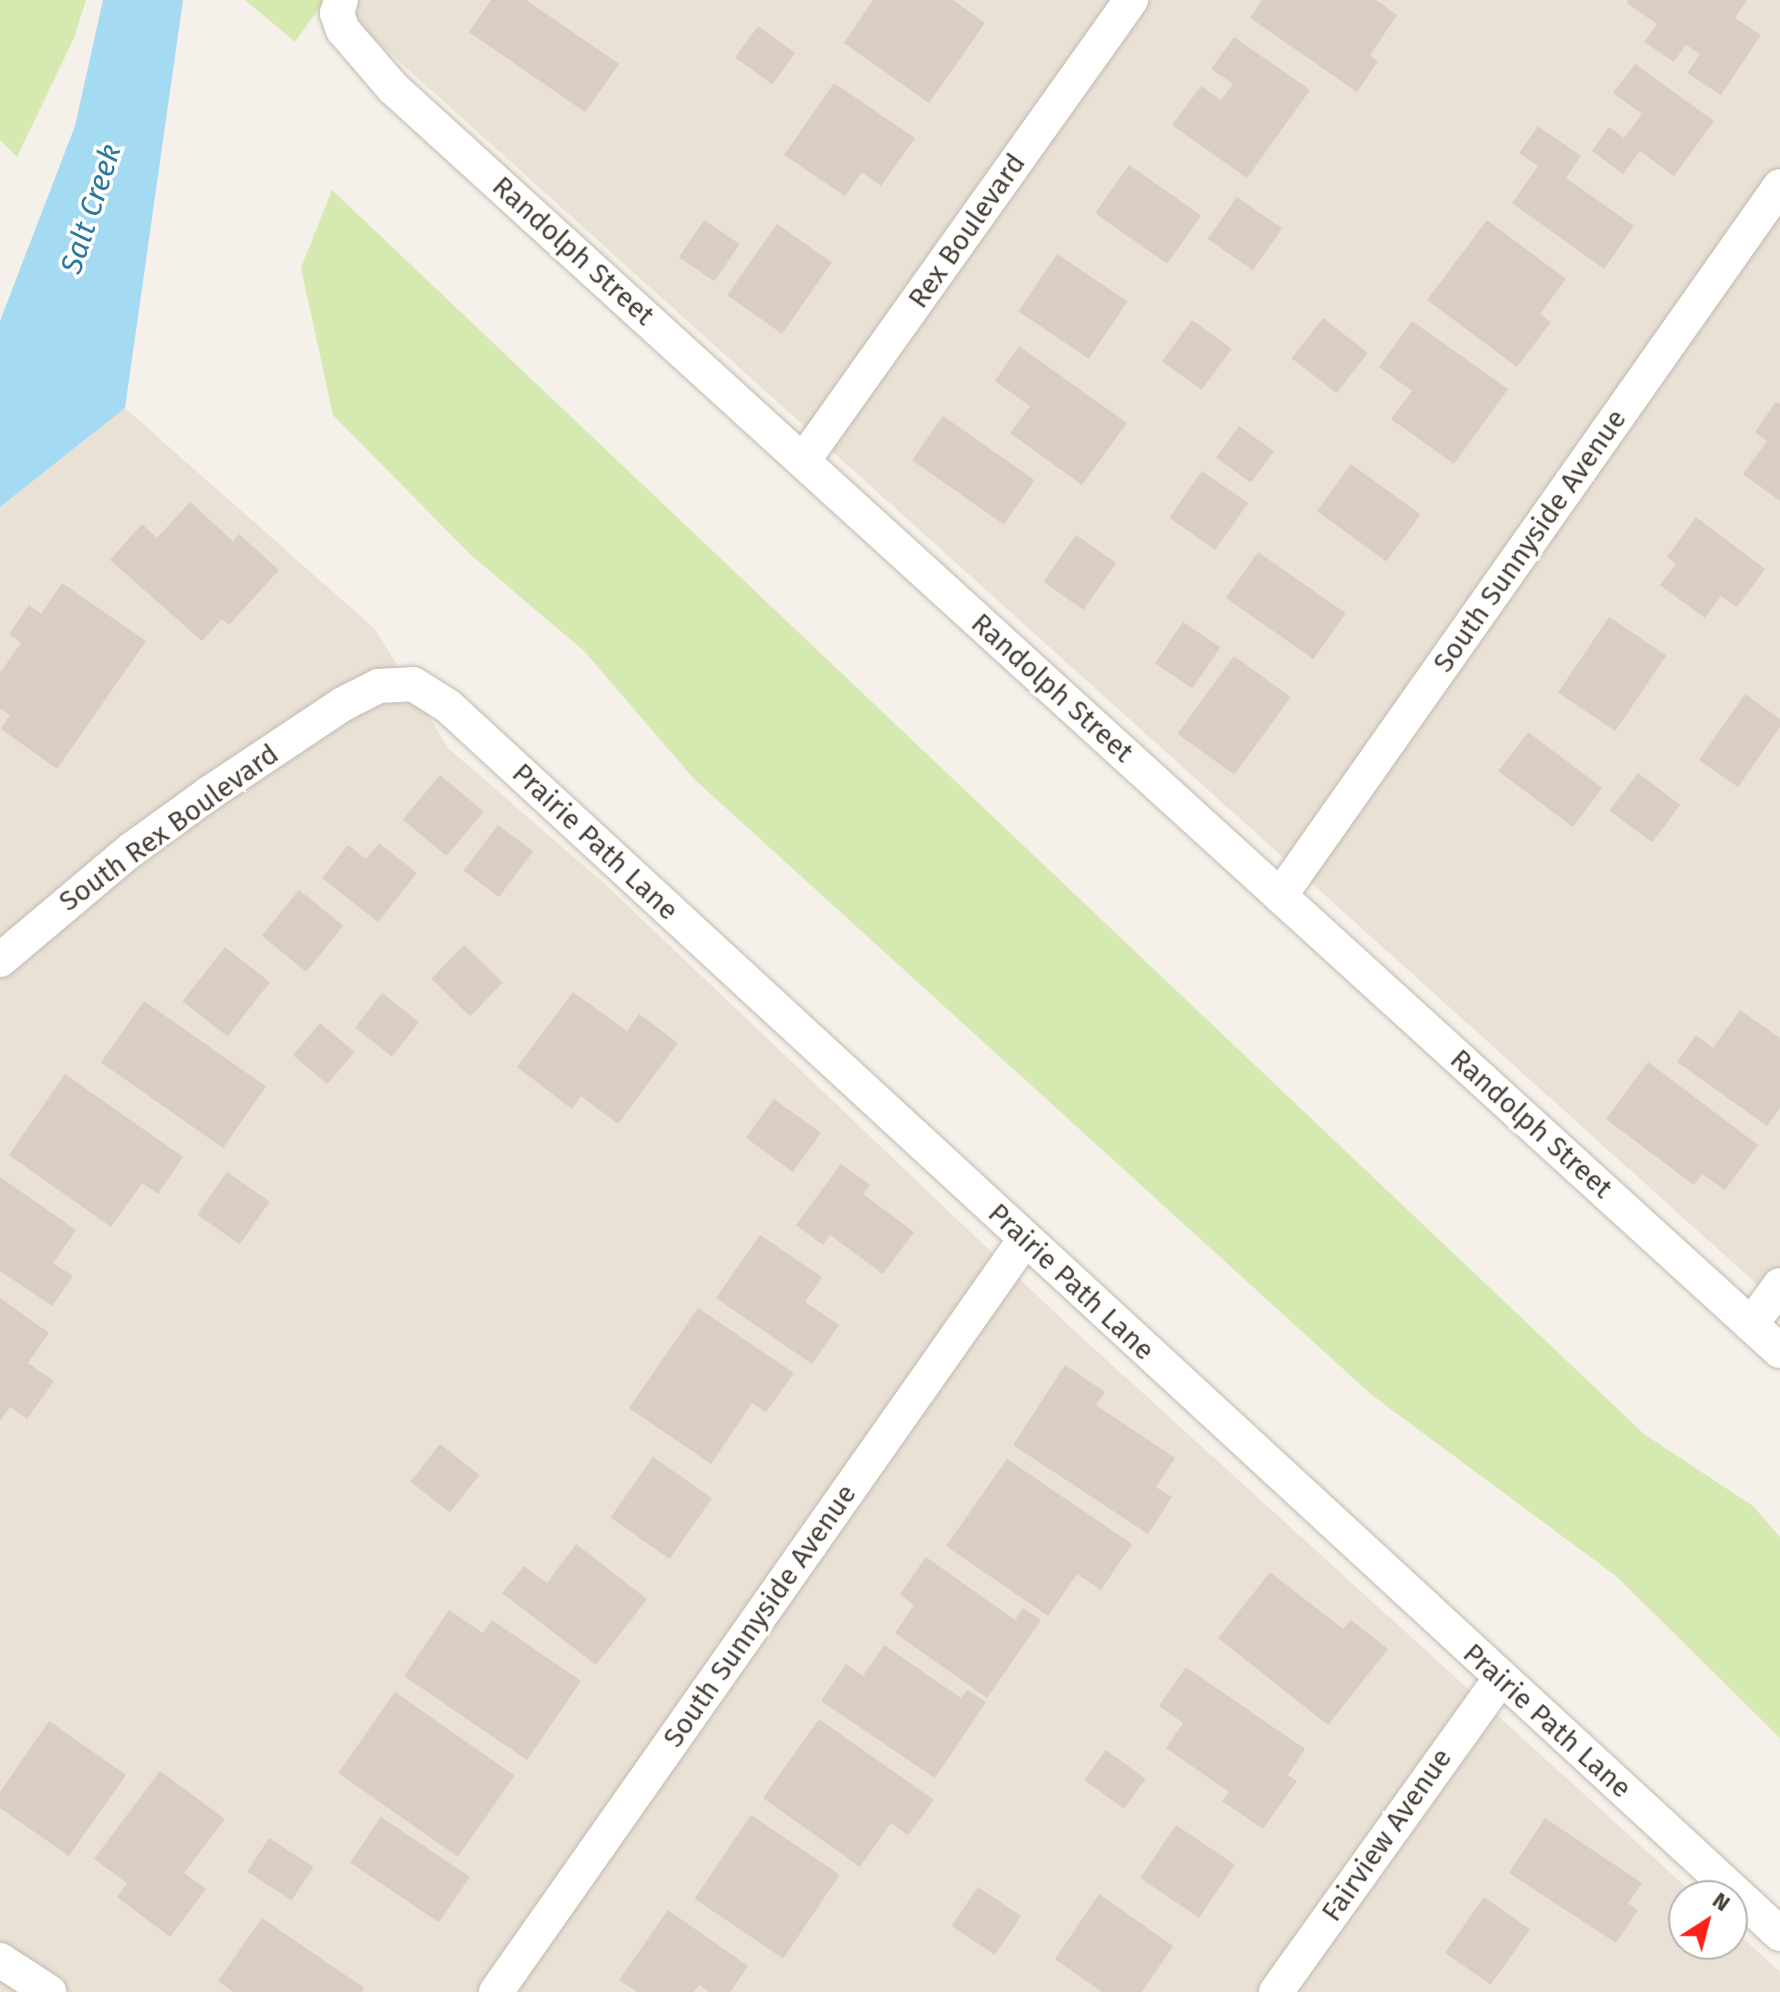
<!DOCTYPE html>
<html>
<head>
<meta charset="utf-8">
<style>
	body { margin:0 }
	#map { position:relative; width:1780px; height:1992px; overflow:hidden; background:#f5f0e9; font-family:"Fira Sans",sans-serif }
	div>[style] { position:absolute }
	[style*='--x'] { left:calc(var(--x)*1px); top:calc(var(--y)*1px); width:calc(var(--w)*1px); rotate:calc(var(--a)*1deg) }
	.residential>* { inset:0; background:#e9e1d6 }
	.green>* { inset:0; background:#d6e9b1 }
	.water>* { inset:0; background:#a4dbf2 }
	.building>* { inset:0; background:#dacdc1; transform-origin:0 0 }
	.roads { filter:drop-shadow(0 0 2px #c3b9ae) drop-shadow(0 0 2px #c3b9ae) }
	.minor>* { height:34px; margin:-17px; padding:0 17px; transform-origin:17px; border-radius:17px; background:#fff }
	span { translate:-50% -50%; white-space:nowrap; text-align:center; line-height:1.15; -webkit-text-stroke:7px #fff; paint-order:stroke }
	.street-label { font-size:28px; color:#484037 }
	.water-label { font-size:30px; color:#297a9e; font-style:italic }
	.north { position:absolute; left:1668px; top:1880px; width:80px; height:80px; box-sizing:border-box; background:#fff; border:2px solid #b6b3af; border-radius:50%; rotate:36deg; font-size:22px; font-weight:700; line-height:32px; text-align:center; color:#484037 }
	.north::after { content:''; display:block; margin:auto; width:28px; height:36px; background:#fe2016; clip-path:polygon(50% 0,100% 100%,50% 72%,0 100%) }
</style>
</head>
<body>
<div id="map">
	<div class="residential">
		<i style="clip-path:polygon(331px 0,1780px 0,1780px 1305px)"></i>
		<i style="clip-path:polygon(125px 408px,375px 629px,448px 748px,606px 885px,1067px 1324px,1696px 1896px,1684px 1896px,1684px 1944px,1732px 1944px,1732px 1928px,1780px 1972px,1780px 1992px,0 1992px,0 507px)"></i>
	</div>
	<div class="green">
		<i style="clip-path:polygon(0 0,86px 0,74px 38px,17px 157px,0 140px)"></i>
		<i style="clip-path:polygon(245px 0,325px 0,295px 42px)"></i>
		<i style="clip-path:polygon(332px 190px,1644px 1434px,1753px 1506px,1780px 1537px,1780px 1738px,1616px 1576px,1373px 1396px,694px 779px,585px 652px,470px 554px,333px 415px,301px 268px)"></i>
	</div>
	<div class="water">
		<i style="clip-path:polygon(103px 0,183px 0,125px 408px,0 507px,0 321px,75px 126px)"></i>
	</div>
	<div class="building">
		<i style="clip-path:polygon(491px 0,526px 0,619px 64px,585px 112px,469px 32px)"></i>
		<i style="clip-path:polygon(873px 0,953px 0,985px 23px,929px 103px,844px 43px)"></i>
		<i style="clip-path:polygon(1262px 0,1376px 0,1397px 15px,1370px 55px,1378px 61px,1357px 92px,1250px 18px)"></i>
		<i style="clip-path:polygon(1628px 0,1747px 0,1735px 18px,1761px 35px,1721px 95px,1687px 73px,1700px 54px,1686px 45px,1674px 62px,1644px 42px,1657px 24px,1627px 3px)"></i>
		<i style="left:758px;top:26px;width:46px;height:39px;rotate:36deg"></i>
		<i style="clip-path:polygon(1234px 37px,1310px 90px,1247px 178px,1172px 125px,1201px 86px,1221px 100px,1233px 84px,1211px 69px)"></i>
		<i style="clip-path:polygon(1635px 64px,1714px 121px,1674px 176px,1640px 151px,1623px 174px,1592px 151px,1609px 127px,1624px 138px,1642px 114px,1613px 93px)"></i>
		<i style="clip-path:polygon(834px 83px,915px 138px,881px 186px,862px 172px,845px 196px,784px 155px)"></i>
		<i style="clip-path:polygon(1538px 126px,1581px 156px,1566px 178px,1634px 226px,1604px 269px,1512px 203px,1538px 166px,1519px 153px)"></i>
		<i style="left:1129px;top:165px;width:88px;height:59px;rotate:35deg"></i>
		<i style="left:1237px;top:197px;width:55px;height:51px;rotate:35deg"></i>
		<i style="left:704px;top:220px;width:43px;height:45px;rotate:34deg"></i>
		<i style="clip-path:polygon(1487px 220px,1566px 279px,1540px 314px,1551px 322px,1517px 367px,1427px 300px)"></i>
		<i style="left:777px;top:224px;width:67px;height:87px;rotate:35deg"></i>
		<i style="left:1057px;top:254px;width:85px;height:69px;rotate:34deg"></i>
		<i style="left:1323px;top:318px;width:57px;height:51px;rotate:38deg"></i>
		<i style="left:1192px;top:320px;width:49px;height:51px;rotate:36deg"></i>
		<i style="clip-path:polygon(1412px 321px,1508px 389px,1454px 464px,1391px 419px,1412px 391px,1379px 367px)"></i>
		<i style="clip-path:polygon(1019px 346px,1127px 423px,1082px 485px,1010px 433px,1030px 406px,995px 381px)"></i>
		<i style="clip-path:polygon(1776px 402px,1780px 404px,1780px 501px,1743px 474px,1767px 441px,1755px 432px)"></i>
		<i style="left:943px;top:416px;width:112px;height:54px;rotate:35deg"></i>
		<i style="left:1239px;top:426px;width:43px;height:39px;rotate:36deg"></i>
		<i style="left:1351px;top:464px;width:86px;height:58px;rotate:36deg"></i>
		<i style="left:1202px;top:471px;width:56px;height:57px;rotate:35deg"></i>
		<i style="clip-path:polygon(190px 502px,233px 541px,239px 534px,279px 570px,229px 625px,222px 619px,202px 641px,110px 560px,142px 524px,157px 538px)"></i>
		<i style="clip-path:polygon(1696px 517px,1765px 569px,1737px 607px,1721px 596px,1705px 618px,1660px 585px,1676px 564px,1667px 557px)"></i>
		<i style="left:1076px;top:535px;width:49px;height:57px;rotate:35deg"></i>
		<i style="left:1258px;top:552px;width:107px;height:56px;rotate:35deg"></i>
		<i style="clip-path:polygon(62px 583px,146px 641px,57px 769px,1px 729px,10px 715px,0 709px,0 673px,21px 643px,9px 634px,29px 605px,41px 614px)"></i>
		<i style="left:1609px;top:617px;width:69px;height:91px;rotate:34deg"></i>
		<i style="left:1183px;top:622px;width:45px;height:50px;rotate:34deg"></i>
		<i style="left:1234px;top:656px;width:70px;height:96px;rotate:36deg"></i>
		<i style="clip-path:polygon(1745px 694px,1780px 719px,1780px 727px,1738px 787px,1699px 760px)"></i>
		<i style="left:1528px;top:732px;width:93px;height:49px;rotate:37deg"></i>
		<i style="left:1638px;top:773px;width:53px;height:47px;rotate:37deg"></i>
		<i style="left:440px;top:775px;width:57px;height:58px;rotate:40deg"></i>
		<i style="left:498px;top:825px;width:44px;height:57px;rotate:37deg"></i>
		<i style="clip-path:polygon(379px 843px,417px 873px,378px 922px,322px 878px,348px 845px,366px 859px)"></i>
		<i style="left:299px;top:890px;width:57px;height:59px;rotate:39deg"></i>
		<i style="left:464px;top:945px;width:54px;height:47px;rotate:44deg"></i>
		<i style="left:225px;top:947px;width:57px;height:69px;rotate:38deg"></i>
		<i style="clip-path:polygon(573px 992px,627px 1031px,639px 1014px,678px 1043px,618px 1124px,581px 1096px,572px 1109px,517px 1067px)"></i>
		<i style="left:382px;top:993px;width:47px;height:44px;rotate:38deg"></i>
		<i style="left:144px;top:1001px;width:149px;height:75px;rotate:35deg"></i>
		<i style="clip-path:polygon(1740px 1010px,1780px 1038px,1780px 1108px,1767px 1126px,1677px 1062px,1696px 1035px,1713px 1048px)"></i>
		<i style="left:320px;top:1023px;width:45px;height:42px;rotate:40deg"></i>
		<i style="clip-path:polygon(1648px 1062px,1758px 1145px,1725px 1190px,1702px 1174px,1694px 1185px,1606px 1119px)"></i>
		<i style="clip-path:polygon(65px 1074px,183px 1157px,158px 1194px,142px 1183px,111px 1227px,9px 1155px)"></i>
		<i style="left:774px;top:1099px;width:58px;height:48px;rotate:36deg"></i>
		<i style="clip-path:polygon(841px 1164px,870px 1185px,863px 1194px,914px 1232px,883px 1274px,830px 1235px,823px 1245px,796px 1225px)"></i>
		<i style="left:227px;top:1172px;width:52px;height:52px;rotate:35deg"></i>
		<i style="clip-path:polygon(0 1177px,76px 1230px,53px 1263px,73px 1276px,52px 1306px,0 1271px)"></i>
		<i style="clip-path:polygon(760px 1235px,822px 1277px,805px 1302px,839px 1325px,812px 1364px,716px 1298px)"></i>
		<i style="clip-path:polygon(0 1298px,49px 1333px,28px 1363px,54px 1381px,27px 1419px,10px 1407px,0 1421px)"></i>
		<i style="clip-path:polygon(698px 1308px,794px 1373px,766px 1412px,752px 1403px,711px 1464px,629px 1408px)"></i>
		<i style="clip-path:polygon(1065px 1365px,1105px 1392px,1096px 1405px,1175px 1458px,1156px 1487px,1172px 1497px,1148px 1534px,1013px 1445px)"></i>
		<i style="left:440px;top:1444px;width:50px;height:48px;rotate:38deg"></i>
		<i style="left:653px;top:1457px;width:72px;height:74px;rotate:35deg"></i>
		<i style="clip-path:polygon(1007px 1459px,1132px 1544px,1101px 1590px,1077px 1574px,1048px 1616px,946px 1546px)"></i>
		<i style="clip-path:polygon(576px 1544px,647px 1599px,596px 1665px,502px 1593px,524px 1566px,547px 1583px)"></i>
		<i style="clip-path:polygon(926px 1557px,1015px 1620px,1023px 1608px,1041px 1620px,987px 1698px,895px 1633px,914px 1605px,900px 1594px)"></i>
		<i style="clip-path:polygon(1270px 1572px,1343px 1629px,1351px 1620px,1388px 1649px,1328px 1725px,1218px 1638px)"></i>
		<i style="clip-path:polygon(449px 1610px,483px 1633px,492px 1620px,581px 1681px,527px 1760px,404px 1676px)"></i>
		<i style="clip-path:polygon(884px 1645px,961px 1698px,967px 1690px,986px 1702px,935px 1778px,821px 1701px,846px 1664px,863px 1676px)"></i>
		<i style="clip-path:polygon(1186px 1667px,1305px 1749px,1288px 1775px,1297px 1781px,1263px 1829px,1222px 1801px,1229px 1792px,1166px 1748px,1183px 1723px,1159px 1706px)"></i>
		<i style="left:395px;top:1692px;width:146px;height:99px;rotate:35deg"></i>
		<i style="clip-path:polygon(819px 1719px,934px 1800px,908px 1835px,891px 1823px,860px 1867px,763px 1798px)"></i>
		<i style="clip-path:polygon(49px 1721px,126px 1775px,69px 1856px,0 1808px,0 1792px)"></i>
		<i style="left:1106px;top:1750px;width:49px;height:37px;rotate:36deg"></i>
		<i style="clip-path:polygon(160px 1771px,225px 1819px,184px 1873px,206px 1889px,170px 1937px,117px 1897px,127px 1883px,94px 1859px)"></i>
		<i style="left:751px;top:1815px;width:107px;height:101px;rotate:34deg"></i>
		<i style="left:381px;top:1817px;width:107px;height:55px;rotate:34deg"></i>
		<i style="clip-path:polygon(1545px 1818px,1642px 1883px,1628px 1903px,1638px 1910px,1616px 1943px,1509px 1873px)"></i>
		<i style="left:1176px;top:1825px;width:71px;height:64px;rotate:34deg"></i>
		<i style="left:269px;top:1838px;width:53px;height:40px;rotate:33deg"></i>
		<i style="left:978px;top:1887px;width:52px;height:47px;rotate:34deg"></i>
		<i style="clip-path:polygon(1099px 1894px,1173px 1946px,1142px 1992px,1102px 1992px,1055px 1959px)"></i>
		<i style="left:1484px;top:1897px;width:56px;height:68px;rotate:35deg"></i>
		<i style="clip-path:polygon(668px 1910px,748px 1966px,730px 1992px,709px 1992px,699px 1985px,694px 1992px,637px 1992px,619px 1980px)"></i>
		<i style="clip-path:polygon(262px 1918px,364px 1988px,362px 1992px,233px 1992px,218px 1981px)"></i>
	</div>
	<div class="roads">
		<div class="minor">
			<i style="--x:341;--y:0;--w:14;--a:107"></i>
			<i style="--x:337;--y:13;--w:18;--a:71"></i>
			<i style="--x:343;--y:30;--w:77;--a:49.2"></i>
			<i style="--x:393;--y:88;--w:1876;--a:42.32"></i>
			<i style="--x:803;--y:461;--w:566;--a:-54.57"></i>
			<i style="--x:1280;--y:896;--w:868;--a:-54.85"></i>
			<i style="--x:0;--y:960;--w:172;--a:-40.1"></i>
			<i style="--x:132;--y:849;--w:94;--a:-35.9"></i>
			<i style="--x:208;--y:794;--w:162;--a:-33.7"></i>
			<i style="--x:343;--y:704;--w:39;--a:-27"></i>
			<i style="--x:378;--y:686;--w:35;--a:-3"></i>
			<i style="--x:413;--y:684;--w:41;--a:32.2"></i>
			<i style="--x:448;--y:706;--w:1812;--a:42.67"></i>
			<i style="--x:1751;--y:1325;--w:49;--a:-54.1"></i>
			<i style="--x:0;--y:1960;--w:59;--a:33.1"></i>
			<i style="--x:496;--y:1992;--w:920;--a:-54.91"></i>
			<i style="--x:1276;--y:1992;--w:385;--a:-54.4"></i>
		</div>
	</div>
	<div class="street-label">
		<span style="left:967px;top:231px;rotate:-55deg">Rex Boulevard</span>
		<span style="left:573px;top:251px;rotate:42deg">Randolph Street</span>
		<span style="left:1530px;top:541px;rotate:-55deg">South Sunnyside Avenue</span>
		<span style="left:1052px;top:688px;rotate:42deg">Randolph Street</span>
		<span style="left:169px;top:828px;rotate:-36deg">South Rex Boulevard</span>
		<span style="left:595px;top:842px;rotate:43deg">Prairie Path Lane</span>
		<span style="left:1531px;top:1124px;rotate:42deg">Randolph Street</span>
		<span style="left:1071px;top:1282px;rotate:43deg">Prairie Path Lane</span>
		<span style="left:760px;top:1616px;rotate:-55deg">South Sunnyside Avenue</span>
		<span style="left:1547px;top:1721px;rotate:42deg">Prairie Path Lane</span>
		<span style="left:1387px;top:1835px;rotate:-55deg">Fairview Avenue</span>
	</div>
	<div class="water-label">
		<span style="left:91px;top:209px;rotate:-72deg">Salt Creek</span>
	</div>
	<div class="north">N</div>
</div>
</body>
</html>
